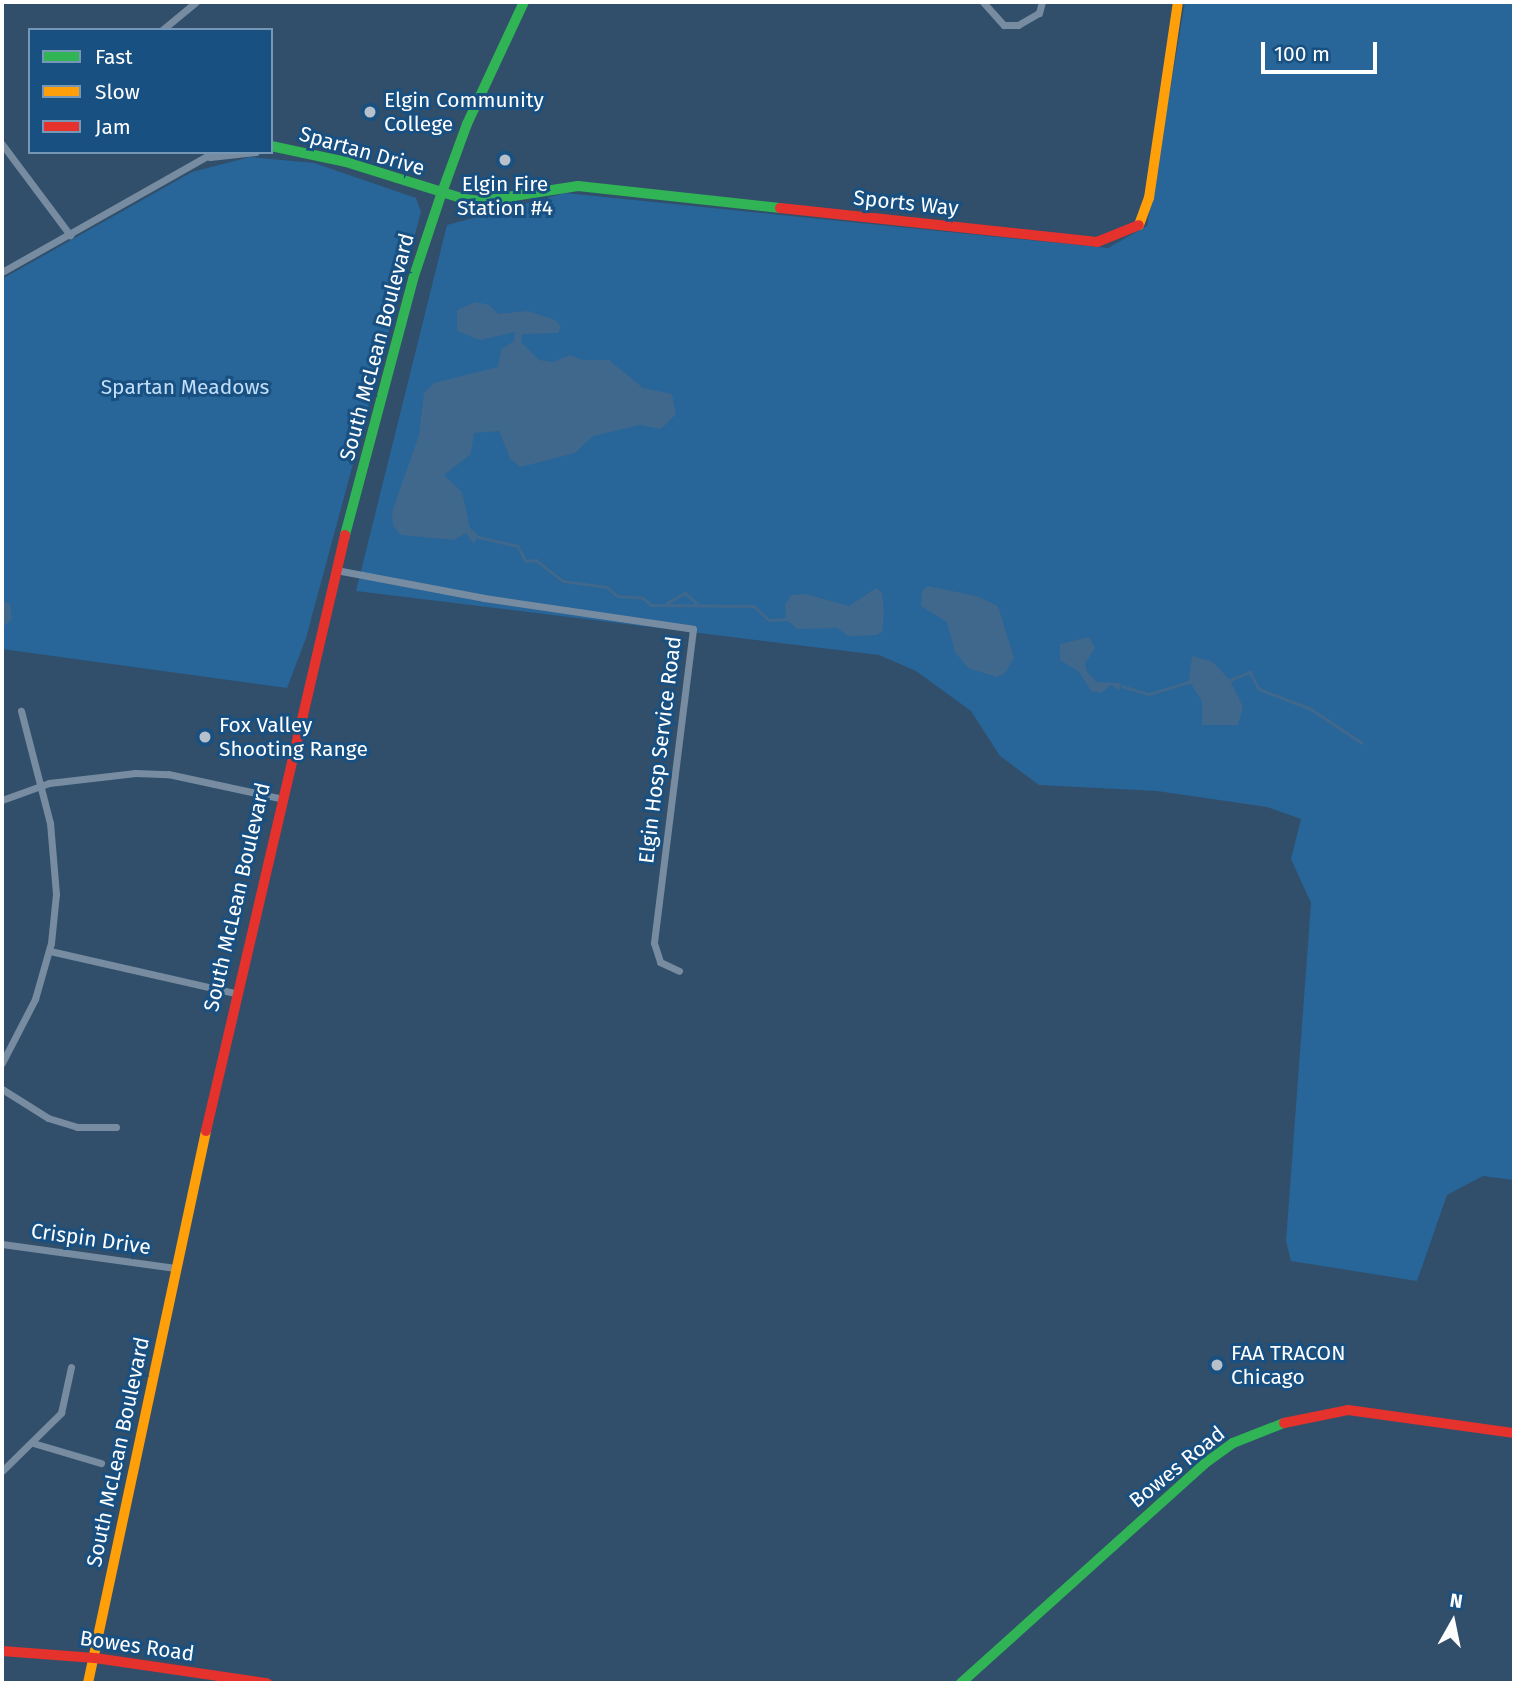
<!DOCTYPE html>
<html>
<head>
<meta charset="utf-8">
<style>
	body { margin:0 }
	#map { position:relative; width:1516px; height:1685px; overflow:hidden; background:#314f6a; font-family:"Fira Sans",sans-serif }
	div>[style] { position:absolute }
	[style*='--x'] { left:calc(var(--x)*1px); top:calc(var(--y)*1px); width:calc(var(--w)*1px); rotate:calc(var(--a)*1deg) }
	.green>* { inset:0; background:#286599 }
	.water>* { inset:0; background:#40688c }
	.stream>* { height:2.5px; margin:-1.25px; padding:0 1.25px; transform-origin:1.25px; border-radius:1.25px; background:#40688c }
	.street>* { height:7px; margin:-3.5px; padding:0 3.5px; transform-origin:3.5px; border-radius:3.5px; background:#778ca0 }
	.fast>* { height:10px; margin:-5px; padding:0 5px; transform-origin:5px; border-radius:5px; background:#30b455 }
	.slow>* { height:10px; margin:-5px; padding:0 5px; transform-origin:5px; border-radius:5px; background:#ff9f0a }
	.jam>* { height:10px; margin:-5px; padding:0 5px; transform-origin:5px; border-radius:5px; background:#e5322d }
	.dots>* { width:19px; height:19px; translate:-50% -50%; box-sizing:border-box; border:4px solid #195082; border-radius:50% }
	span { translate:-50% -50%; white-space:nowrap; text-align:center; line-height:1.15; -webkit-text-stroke:6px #195082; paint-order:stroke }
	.poi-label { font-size:21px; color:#fff }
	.left { translate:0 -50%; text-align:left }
	.street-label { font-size:21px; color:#fff }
	.park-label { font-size:21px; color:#c2dff9 }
	.frame { position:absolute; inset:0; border:4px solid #fff; pointer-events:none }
	.legend { position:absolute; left:28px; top:28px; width:245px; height:126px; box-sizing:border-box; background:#195082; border:2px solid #7596b4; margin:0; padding:9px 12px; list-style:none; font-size:21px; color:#fff }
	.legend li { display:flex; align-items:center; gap:14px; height:35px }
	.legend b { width:35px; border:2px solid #7596b4 }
	.north { position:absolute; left:1418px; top:1587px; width:70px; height:70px; -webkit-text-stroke:5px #195082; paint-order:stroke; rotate:9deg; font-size:19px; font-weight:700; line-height:28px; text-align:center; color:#fff }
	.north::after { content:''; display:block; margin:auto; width:24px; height:32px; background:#fff; clip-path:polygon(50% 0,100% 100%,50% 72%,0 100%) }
	.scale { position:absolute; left:1261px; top:42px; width:116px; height:32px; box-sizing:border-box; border:4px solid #fff; border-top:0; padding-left:9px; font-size:21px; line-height:24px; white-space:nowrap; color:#fff; -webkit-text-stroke:5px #195082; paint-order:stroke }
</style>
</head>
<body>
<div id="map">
	<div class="green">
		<i style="clip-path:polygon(1185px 2px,1514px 2px,1514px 1180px,1483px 1176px,1447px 1195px,1417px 1281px,1291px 1261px,1286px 1241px,1311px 903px,1291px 859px,1301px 819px,1267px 807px,1157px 791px,1039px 785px,1000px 756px,971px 711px,916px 671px,879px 655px,356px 591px,447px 225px,565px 193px,1108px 248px,1147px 226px)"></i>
		<i style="clip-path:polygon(250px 157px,314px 163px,416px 198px,421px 212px,306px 638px,287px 688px,2px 649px,2px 279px,192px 172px)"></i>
	</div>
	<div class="water">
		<i style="clip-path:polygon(476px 302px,489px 305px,498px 314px,528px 311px,555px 320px,561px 326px,558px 333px,522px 334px,521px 342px,539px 360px,553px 362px,570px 355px,582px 360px,609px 360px,643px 388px,672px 394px,676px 414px,661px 429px,640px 425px,593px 436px,575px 453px,521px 467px,511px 460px,499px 431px,474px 433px,471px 454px,444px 475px,462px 492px,470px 528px,478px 534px,474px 544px,466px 533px,454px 540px,401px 535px,393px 526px,392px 512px,419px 435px,424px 393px,434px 383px,498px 367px,501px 349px,514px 341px,515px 332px,480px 340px,457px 331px,457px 310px)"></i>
		<i style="clip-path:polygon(928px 586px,976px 596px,998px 606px,1014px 658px,1005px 673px,997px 677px,968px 668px,955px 652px,947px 622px,921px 606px,922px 591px)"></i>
		<i style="clip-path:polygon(876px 588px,882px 593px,884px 612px,882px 632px,877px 635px,848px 636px,837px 628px,797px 629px,786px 619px,785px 604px,792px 595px,806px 594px,849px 606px)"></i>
		<i style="clip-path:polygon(2px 600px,10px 604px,12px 619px,2px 628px)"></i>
		<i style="clip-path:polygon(1089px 637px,1095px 648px,1085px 664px,1087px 672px,1097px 682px,1121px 683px,1119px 690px,1111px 685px,1101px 693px,1091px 691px,1079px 672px,1060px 660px,1060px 644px)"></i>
		<i style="clip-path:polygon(1192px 656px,1213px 662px,1230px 680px,1243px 707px,1238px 725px,1202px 725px,1202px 701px,1189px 681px)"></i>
	</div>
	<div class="stream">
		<i style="--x:474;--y:536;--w:45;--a:12.8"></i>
		<i style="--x:518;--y:546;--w:17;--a:62"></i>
		<i style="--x:526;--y:561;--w:10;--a:-6"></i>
		<i style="--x:536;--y:560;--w:34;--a:38"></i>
		<i style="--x:563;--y:581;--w:44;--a:7.8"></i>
		<i style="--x:607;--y:587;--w:13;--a:42"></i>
		<i style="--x:617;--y:596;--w:26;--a:4"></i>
		<i style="--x:643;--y:598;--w:11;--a:41"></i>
		<i style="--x:651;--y:605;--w:103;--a:0.6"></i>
		<i style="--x:754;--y:606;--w:21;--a:43"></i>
		<i style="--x:769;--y:620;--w:17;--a:-3"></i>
		<i style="--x:667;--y:603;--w:21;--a:-29"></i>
		<i style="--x:685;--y:593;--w:16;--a:40"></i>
		<i style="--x:1230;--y:680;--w:22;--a:-22"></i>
		<i style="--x:1250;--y:672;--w:19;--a:62"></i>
		<i style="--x:1259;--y:689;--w:56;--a:21"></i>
		<i style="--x:1311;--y:709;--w:61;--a:33.7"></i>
		<i style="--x:1122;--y:686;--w:28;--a:17"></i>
		<i style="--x:1149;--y:694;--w:45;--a:-16.8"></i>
	</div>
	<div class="street">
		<i style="--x:983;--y:2;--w:31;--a:48"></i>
		<i style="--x:1004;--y:25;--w:14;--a:0"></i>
		<i style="--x:1018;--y:25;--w:24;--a:-30"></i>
		<i style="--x:1039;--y:13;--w:11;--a:-75"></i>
		<i style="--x:162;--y:30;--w:44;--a:-39.5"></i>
		<i style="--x:2;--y:144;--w:114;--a:53.2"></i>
		<i style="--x:210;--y:157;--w:46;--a:-6.2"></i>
		<i style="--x:2;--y:272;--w:244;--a:-29.5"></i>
		<i style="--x:336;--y:570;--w:151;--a:10.7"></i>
		<i style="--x:484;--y:598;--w:211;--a:8.4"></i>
		<i style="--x:693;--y:629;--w:316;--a:97.1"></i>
		<i style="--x:654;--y:943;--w:20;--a:72"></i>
		<i style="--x:660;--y:962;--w:21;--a:25"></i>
		<i style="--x:2;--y:800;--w:50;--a:-19.9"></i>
		<i style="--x:49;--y:783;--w:87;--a:-6.6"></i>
		<i style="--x:135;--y:773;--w:33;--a:2"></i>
		<i style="--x:168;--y:774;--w:114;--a:12.2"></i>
		<i style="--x:50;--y:951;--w:190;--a:12.8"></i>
		<i style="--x:2;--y:1063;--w:72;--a:-62.7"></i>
		<i style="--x:35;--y:999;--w:58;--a:-74.1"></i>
		<i style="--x:51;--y:943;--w:49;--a:-84.2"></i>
		<i style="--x:56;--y:894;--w:71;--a:-94.8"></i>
		<i style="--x:50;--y:823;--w:116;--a:-104.5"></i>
		<i style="--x:2;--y:1089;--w:54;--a:32.2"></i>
		<i style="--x:48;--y:1118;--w:30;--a:17"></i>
		<i style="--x:77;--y:1127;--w:39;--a:0"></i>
		<i style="--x:2;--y:1244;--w:175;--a:7.9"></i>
		<i style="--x:33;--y:1443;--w:71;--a:16.4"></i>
		<i style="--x:2;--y:1471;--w:83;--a:-44.5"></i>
		<i style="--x:61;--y:1413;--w:47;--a:-77.7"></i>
	</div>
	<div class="fast">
		<i style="--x:271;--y:146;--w:77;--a:12"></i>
		<i style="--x:346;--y:162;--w:124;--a:17.4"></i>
		<i style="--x:464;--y:199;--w:18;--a:6"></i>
		<i style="--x:482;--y:201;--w:97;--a:-8.9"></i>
		<i style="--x:578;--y:186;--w:203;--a:6.2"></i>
		<i style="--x:345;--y:535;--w:265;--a:-75.1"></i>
		<i style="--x:413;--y:279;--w:89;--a:-71.6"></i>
		<i style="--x:441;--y:195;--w:76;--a:-69.9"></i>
		<i style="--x:467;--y:124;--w:135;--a:-65"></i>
		<i style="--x:961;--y:1683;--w:327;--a:-42"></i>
		<i style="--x:1204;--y:1464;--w:36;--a:-36"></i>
		<i style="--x:1233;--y:1443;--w:55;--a:-21.4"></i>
	</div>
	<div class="slow">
		<i style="--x:1139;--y:225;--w:29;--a:-70"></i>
		<i style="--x:1149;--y:198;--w:198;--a:-81.6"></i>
		<i style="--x:88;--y:1683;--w:564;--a:-77.93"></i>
	</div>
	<div class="jam">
		<i style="--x:780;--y:208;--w:319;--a:6.1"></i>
		<i style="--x:1097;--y:242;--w:45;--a:-22"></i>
		<i style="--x:206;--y:1131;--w:612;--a:-76.87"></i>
		<i style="--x:1284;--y:1423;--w:65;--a:-11.5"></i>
		<i style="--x:1348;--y:1410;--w:168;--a:7.9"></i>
		<i style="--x:2;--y:1651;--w:93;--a:4.3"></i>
		<i style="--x:95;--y:1658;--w:174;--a:8.3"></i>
	</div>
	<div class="dots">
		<i style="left:370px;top:112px;background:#b7c1cb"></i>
		<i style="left:505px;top:160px;background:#b7c1cb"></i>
		<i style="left:205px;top:737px;background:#b7c1cb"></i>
		<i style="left:1217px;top:1365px;background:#b7c1cb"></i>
	</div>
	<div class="poi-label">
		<span class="left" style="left:384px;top:112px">Elgin Community<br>College</span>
		<span style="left:505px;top:196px">Elgin Fire<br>Station #4</span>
		<span class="left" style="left:219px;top:737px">Fox Valley<br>Shooting Range</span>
		<span class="left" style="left:1231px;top:1365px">FAA TRACON<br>Chicago</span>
	</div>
	<div class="street-label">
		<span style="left:362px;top:151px;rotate:16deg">Spartan Drive</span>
		<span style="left:906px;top:203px;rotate:6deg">Sports Way</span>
		<span style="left:377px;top:347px;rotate:-75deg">South McLean Boulevard</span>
		<span style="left:660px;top:750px;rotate:-83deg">Elgin Hosp Service Road</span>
		<span style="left:237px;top:897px;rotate:-77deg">South McLean Boulevard</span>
		<span style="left:91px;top:1239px;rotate:8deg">Crispin Drive</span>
		<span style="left:118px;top:1452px;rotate:-78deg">South McLean Boulevard</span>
		<span style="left:1177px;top:1467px;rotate:-39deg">Bowes Road</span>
		<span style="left:137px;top:1646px;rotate:8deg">Bowes Road</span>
	</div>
	<div class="park-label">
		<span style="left:185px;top:387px">Spartan Meadows</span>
	</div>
	<div class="frame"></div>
	<ul class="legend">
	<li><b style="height:9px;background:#30b455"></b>Fast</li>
	<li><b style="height:9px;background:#ff9f0a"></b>Slow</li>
	<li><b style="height:9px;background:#e5322d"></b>Jam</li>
	</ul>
	<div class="north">N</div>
	<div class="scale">100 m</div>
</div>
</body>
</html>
